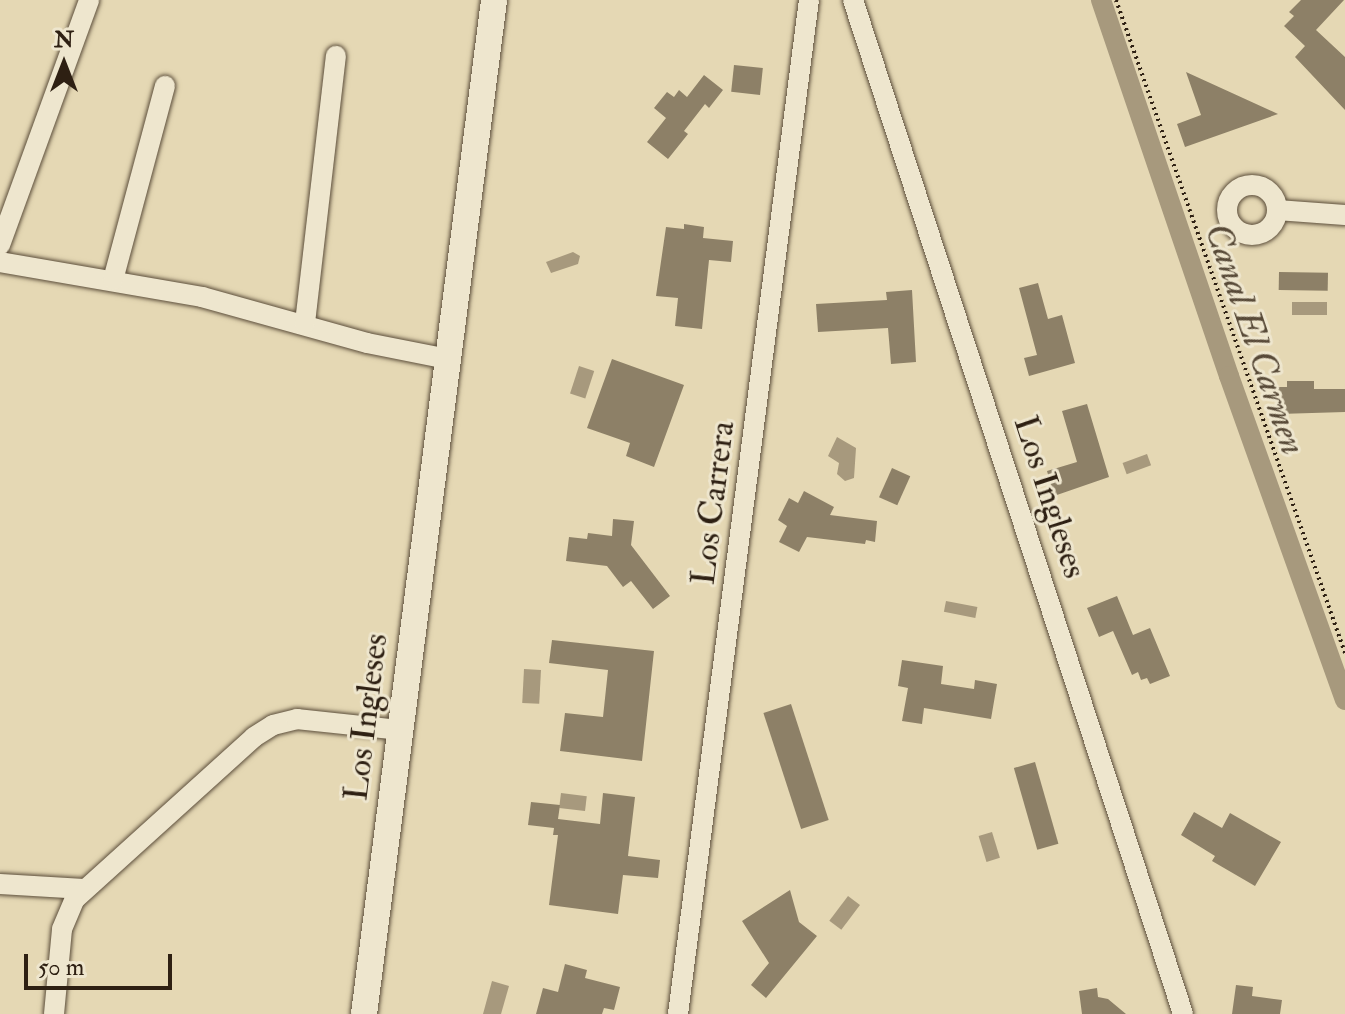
<!DOCTYPE html>
<html>
<head>
<meta charset="utf-8">
<style>
	body { margin:0 }
	#map { position:relative; width:1345px; height:1014px; overflow:hidden; background:#e5d8b4; font-family:"IM FELL Double Pica",serif }
	div>[style] { position:absolute }
	[style*='--x'] { left:calc(var(--x)*1px); top:calc(var(--y)*1px); width:calc(var(--w)*1px); rotate:calc(var(--a)*1deg) }
	.water>* { inset:0; background:#a7997d; transform-origin:0 0 }
	.canal>* { height:20px; margin:-10px; padding:0 10px; transform-origin:10px; border-radius:10px; background:#a7997d }
	.building>* { inset:0; background:#8d8067; transform-origin:0 0 }
	.path>* { height:4px; margin-top:-2px; transform-origin:0; background:repeating-linear-gradient(90deg,#2e2013 0 2px,transparent 0 6px) }
	.roads { filter:drop-shadow(0 0 2px #5c4e3b) drop-shadow(0 0 2px #5c4e3b) }
	.minor>* { height:20px; margin:-10px; padding:0 10px; transform-origin:10px; border-radius:10px; background:#eee6ce }
	.minor>.ring { margin:-10px; padding:0; box-sizing:content-box; background:none; border:20px solid #eee6ce; border-radius:50% }
	.tertiary>* { height:26px; margin:-13px; padding:0 13px; transform-origin:13px; border-radius:13px; background:#eee6ce }
	span { translate:-50% -50%; white-space:nowrap; text-align:center; line-height:1.15; -webkit-text-stroke:6px #eee6ce; paint-order:stroke }
	.street-label { font-size:34px; color:#2e2013 }
	.water-label { font-size:36px; color:#584a38; font-style:italic }
	.north { position:absolute; left:24px; top:24px; width:80px; height:80px; -webkit-text-stroke:6px #eee6ce; paint-order:stroke; rotate:0deg; font-size:22px; font-weight:700; line-height:32px; text-align:center; color:#2e2013 }
	.north::after { content:''; display:block; margin:auto; width:28px; height:36px; background:#2e2013; clip-path:polygon(50% 0,100% 100%,50% 72%,0 100%) }
	.scale { position:absolute; left:24px; top:954px; width:148px; height:36px; box-sizing:border-box; border:4px solid #2e2013; border-top:0; padding-left:10px; font-size:24px; line-height:28px; white-space:nowrap; color:#2e2013; -webkit-text-stroke:6px #eee6ce; paint-order:stroke }
</style>
</head>
<body>
<div id="map">
	<div class="water">
		<i style="clip-path:polygon(573px 252px,580px 256px,578px 264px,551px 273px,546px 262px)"></i>
		<i style="left:1292px;top:302px;width:35px;height:13px"></i>
		<i style="left:579px;top:366px;width:16px;height:29px;rotate:18deg"></i>
		<i style="clip-path:polygon(837px 437px,856px 448px,854px 478px,845px 481px,837px 474px,839px 463px,828px 456px)"></i>
		<i style="left:1147px;top:454px;width:12px;height:26px;rotate:70deg"></i>
		<i style="left:946px;top:601px;width:32px;height:11px;rotate:11deg"></i>
		<i style="left:524px;top:669px;width:17px;height:34px;rotate:3deg"></i>
		<i style="left:561px;top:793px;width:26px;height:15px;rotate:7deg"></i>
		<i style="left:992px;top:832px;width:27px;height:14px;rotate:73deg"></i>
		<i style="left:848px;top:896px;width:15px;height:31px;rotate:37deg"></i>
		<i style="clip-path:polygon(492px 981px,509px 986px,501px 1014px,483px 1014px)"></i>
	</div>
	<div class="canal">
		<i style="--x:1101;--y:0;--w:397;--a:71.2"></i>
		<i style="--x:1229;--y:376;--w:344;--a:70.3"></i>
	</div>
	<div class="building">
		<i style="clip-path:polygon(1301px 0,1344px 0,1316px 30px,1345px 57px,1345px 110px,1295px 57px,1305px 46px,1284px 26px,1294px 16px,1289px 12px)"></i>
		<i style="left:734px;top:65px;width:29px;height:27px;rotate:6deg"></i>
		<i style="clip-path:polygon(1186px 72px,1278px 114px,1185px 147px,1177px 124px,1201px 115px)"></i>
		<i style="clip-path:polygon(704px 75px,723px 90px,709px 108px,705px 104px,684px 131px,688px 134px,668px 159px,647px 142px,666px 118px,654px 108px,667px 92px,674px 97px,679px 90px,687px 97px)"></i>
		<i style="clip-path:polygon(684px 224px,704px 227px,703px 238px,733px 241px,731px 262px,709px 260px,702px 329px,675px 326px,678px 298px,656px 296px,666px 227px,684px 229px)"></i>
		<i style="left:1279px;top:272px;width:49px;height:18px;rotate:1deg"></i>
		<i style="clip-path:polygon(1038px 283px,1048px 319px,1062px 315px,1075px 363px,1029px 376px,1024px 358px,1037px 355px,1019px 288px)"></i>
		<i style="clip-path:polygon(912px 290px,916px 362px,891px 364px,888px 328px,818px 332px,816px 304px,887px 300px,886px 292px)"></i>
		<i style="clip-path:polygon(612px 359px,684px 385px,654px 467px,626px 456px,630px 443px,587px 428px)"></i>
		<i style="clip-path:polygon(1287px 381px,1314px 381px,1314px 389px,1345px 389px,1345px 412px,1279px 414px,1278px 387px,1287px 387px)"></i>
		<i style="clip-path:polygon(1087px 404px,1109px 477px,1054px 496px,1047px 471px,1077px 462px,1062px 411px)"></i>
		<i style="left:892px;top:468px;width:20px;height:32px;rotate:24deg"></i>
		<i style="clip-path:polygon(804px 491px,834px 507px,830px 515px,877px 521px,875px 542px,866px 540px,865px 544px,807px 537px,799px 552px,779px 542px,787px 526px,778px 520px,789px 498px,798px 503px)"></i>
		<i style="clip-path:polygon(613px 519px,634px 521px,631px 545px,670px 596px,653px 609px,631px 581px,623px 587px,607px 566px,566px 561px,569px 537px,587px 539px,588px 533px,612px 536px)"></i>
		<i style="clip-path:polygon(1117px 596px,1133px 635px,1150px 628px,1170px 676px,1150px 684px,1147px 678px,1141px 680px,1138px 672px,1132px 675px,1113px 631px,1099px 637px,1087px 608px)"></i>
		<i style="clip-path:polygon(552px 640px,654px 651px,642px 761px,560px 751px,565px 713px,603px 717px,608px 670px,549px 663px)"></i>
		<i style="clip-path:polygon(902px 660px,943px 666px,941px 684px,974px 689px,975px 680px,997px 684px,991px 719px,924px 708px,922px 724px,902px 721px,908px 688px,898px 686px)"></i>
		<i style="left:791px;top:704px;width:122px;height:29px;rotate:72deg"></i>
		<i style="left:1035px;top:762px;width:85px;height:22px;rotate:74deg"></i>
		<i style="clip-path:polygon(603px 793px,635px 797px,628px 856px,660px 860px,658px 878px,623px 875px,618px 914px,549px 905px,558px 835px,553px 835px,554px 828px,528px 825px,531px 802px,560px 805px,558px 819px,600px 824px)"></i>
		<i style="clip-path:polygon(1194px 812px,1222px 828px,1230px 813px,1281px 842px,1255px 886px,1212px 861px,1215px 856px,1181px 835px)"></i>
		<i style="clip-path:polygon(790px 890px,799px 922px,817px 936px,766px 998px,751px 985px,769px 963px,742px 921px)"></i>
		<i style="clip-path:polygon(565px 964px,587px 970px,585px 978px,620px 987px,614px 1010px,604px 1008px,602px 1014px,536px 1014px,543px 988px,558px 992px)"></i>
		<i style="clip-path:polygon(1236px 985px,1253px 987px,1252px 996px,1282px 1000px,1280px 1014px,1232px 1014px)"></i>
		<i style="clip-path:polygon(1097px 988px,1098px 997px,1108px 999px,1126px 1014px,1082px 1014px,1079px 991px)"></i>
	</div>
	<div class="path">
		<i style="--x:1116;--y:0;--w:692;--a:70.67"></i>
	</div>
	<div class="roads">
		<div class="minor">
			<i style="--x:853;--y:0;--w:1066;--a:71.97"></i>
			<i class="ring" style="left:1227px;top:185px;width:30px;height:30px"></i>
			<i style="--x:1277;--y:210;--w:68;--a:4.2"></i>
			<i style="--x:0;--y:245;--w:261;--a:-70"></i>
			<i style="--x:0;--y:262;--w:205;--a:9.8"></i>
			<i style="--x:202;--y:297;--w:171;--a:15.6"></i>
			<i style="--x:367;--y:343;--w:83;--a:11.2"></i>
			<i style="--x:113;--y:280;--w:201;--a:-75"></i>
			<i style="--x:305;--y:323;--w:269;--a:-83.4"></i>
			<i style="--x:0;--y:884;--w:84;--a:3.4"></i>
			<i style="--x:54;--y:1014;--w:85;--a:-84.6"></i>
			<i style="--x:62;--y:929;--w:33;--a:-67"></i>
			<i style="--x:75;--y:899;--w:241;--a:-42.1"></i>
			<i style="--x:254;--y:737;--w:22;--a:-32"></i>
			<i style="--x:273;--y:725;--w:25;--a:-14"></i>
			<i style="--x:297;--y:719;--w:104;--a:6.1"></i>
			<i style="--x:678;--y:1014;--w:1022;--a:-82.64"></i>
		</div>
		<div class="tertiary">
			<i style="--x:364;--y:1014;--w:1022;--a:-82.69"></i>
		</div>
	</div>
	<div class="street-label">
		<span style="left:1050px;top:497px;rotate:72deg">Los Ingleses</span>
		<span style="left:713px;top:503px;rotate:-83deg">Los Carrera</span>
		<span style="left:366px;top:717px;rotate:-83deg">Los Ingleses</span>
	</div>
	<div class="water-label">
		<span style="left:1255px;top:339px;rotate:71deg">Canal El Carmen</span>
	</div>
	<div class="north">N</div>
	<div class="scale">50 m</div>
</div>
</body>
</html>
